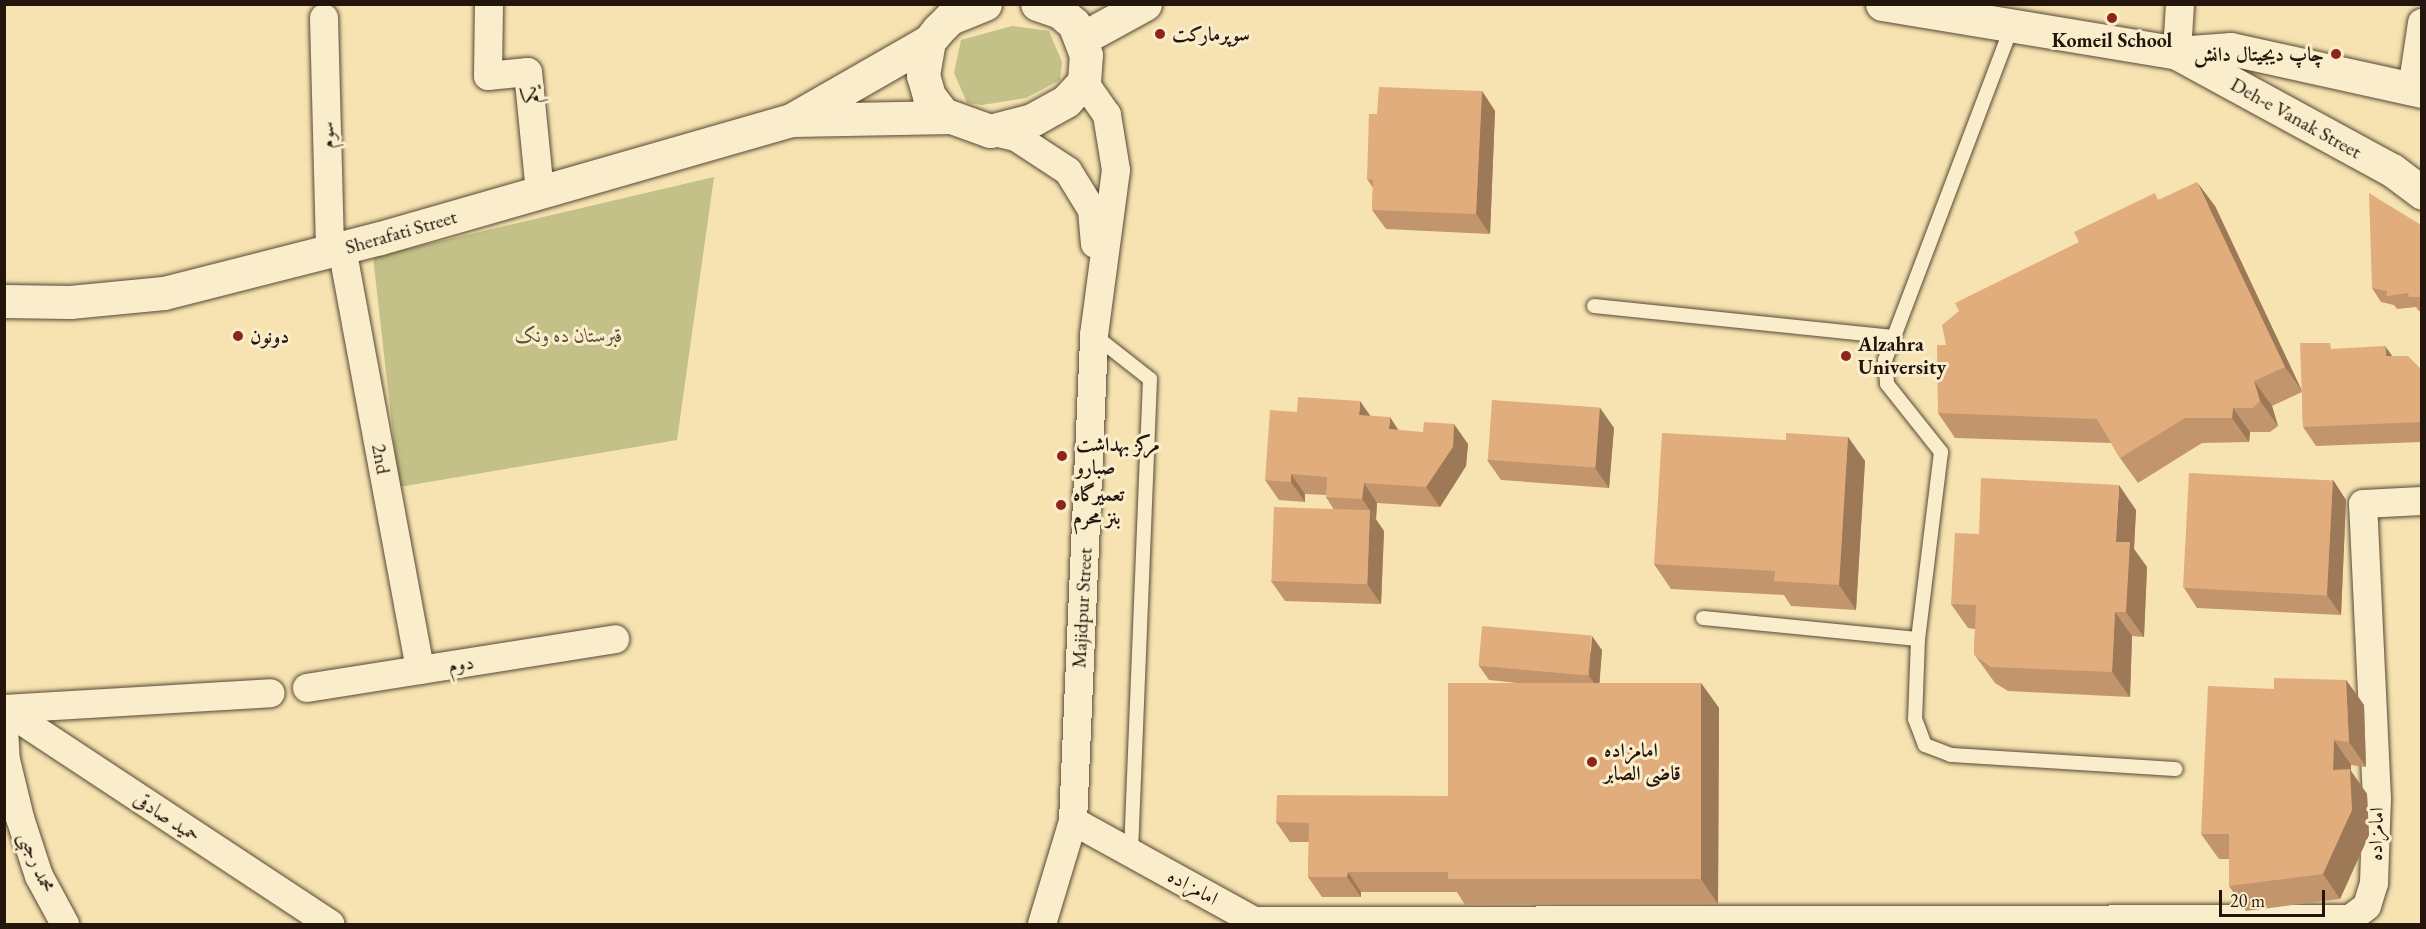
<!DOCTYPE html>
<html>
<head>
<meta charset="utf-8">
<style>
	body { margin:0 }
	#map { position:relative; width:2426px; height:929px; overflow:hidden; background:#f6e3b1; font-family:"EB Garamond",Amiri,serif }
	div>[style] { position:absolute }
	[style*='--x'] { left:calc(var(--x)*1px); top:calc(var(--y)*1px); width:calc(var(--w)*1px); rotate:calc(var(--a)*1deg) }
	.green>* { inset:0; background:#c3c187 }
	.roads { filter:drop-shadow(0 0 2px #584835) drop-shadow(0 0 2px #584835) }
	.service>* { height:14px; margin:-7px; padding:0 7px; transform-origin:7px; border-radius:7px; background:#f9edcc }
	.minor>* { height:28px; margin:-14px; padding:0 14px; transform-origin:14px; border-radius:14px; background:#f9edcc }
	.tertiary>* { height:33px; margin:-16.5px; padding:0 16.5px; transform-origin:16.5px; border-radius:16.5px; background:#f9edcc }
	.wall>* { inset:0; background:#c2956c }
	.shaded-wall>* { inset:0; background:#9e7958 }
	.building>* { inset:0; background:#e2ad7d; transform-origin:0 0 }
	.dots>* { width:16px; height:16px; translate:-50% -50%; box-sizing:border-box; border:3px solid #f9edcc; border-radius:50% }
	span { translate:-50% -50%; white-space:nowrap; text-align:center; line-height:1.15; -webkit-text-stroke:6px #f9edcc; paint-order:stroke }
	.poi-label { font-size:20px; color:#24150c; font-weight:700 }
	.left { translate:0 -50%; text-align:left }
	.right { translate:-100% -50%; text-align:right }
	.street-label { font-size:20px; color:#24150c }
	.park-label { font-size:20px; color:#5c5137; font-style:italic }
	.frame { position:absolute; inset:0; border:6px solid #24150c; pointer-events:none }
	.scale { position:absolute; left:2219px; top:890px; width:106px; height:27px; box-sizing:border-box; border:3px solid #24150c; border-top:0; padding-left:8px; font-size:18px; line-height:21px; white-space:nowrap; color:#24150c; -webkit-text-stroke:4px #f9edcc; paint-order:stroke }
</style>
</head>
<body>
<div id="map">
	<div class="green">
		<i style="clip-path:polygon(1012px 26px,1049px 31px,1062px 62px,1060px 80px,1026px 98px,982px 105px,967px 103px,954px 73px,961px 40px)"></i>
		<i style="clip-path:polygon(714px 177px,677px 440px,399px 487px,373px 257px)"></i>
	</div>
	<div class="roads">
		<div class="service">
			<i style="--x:2012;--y:26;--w:357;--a:110.8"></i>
			<i style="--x:1885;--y:360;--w:24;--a:85"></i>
			<i style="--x:1887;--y:384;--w:87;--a:51.5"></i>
			<i style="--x:1941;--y:452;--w:188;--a:97"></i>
			<i style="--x:1918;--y:639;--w:80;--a:92.1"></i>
			<i style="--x:1915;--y:719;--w:28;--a:69"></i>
			<i style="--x:1925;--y:745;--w:28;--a:21"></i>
			<i style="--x:1951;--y:755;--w:225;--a:3.6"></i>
			<i style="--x:1594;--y:306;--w:301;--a:5.9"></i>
			<i style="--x:1094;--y:335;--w:71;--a:38.2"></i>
			<i style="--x:1150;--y:379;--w:472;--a:92.3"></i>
			<i style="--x:1703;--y:618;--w:216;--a:5.6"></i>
		</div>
		<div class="minor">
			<i style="--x:489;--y:4;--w:72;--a:90.8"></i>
			<i style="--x:488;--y:76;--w:40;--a:-5.7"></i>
			<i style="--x:528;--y:72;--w:121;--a:84.3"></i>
			<i style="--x:324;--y:18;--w:234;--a:88.5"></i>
			<i style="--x:2177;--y:53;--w:49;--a:-86.5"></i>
			<i style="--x:2412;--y:89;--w:67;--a:-81.4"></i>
			<i style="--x:990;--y:131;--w:27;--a:13"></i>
			<i style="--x:1016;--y:137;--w:62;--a:33.2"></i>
			<i style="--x:1068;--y:171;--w:46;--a:58.4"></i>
			<i style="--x:1092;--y:210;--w:34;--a:85"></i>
			<i style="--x:342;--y:248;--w:429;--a:79.5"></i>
			<i style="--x:307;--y:688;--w:312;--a:-9"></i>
			<i style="--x:4;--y:709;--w:391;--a:33.4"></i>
			<i style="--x:4;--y:709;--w:267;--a:-3.4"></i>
			<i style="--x:4;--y:727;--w:33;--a:87"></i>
			<i style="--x:6;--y:760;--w:60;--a:76.4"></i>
			<i style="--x:20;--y:818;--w:61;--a:71.9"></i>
			<i style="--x:39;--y:876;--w:55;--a:61.6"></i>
			<i style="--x:1073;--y:821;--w:207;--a:28.9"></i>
			<i style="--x:1254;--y:921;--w:1096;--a:-0.1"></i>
			<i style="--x:2350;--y:919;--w:21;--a:-37"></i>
			<i style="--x:2367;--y:906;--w:24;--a:-73"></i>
			<i style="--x:2374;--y:883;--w:84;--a:-88"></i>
			<i style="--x:2377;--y:799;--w:295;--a:-92.7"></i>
			<i style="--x:2363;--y:504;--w:59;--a:-2.9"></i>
			<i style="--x:1042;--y:924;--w:108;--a:-73.2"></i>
			<i style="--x:1073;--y:821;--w:486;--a:-87.5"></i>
			<i style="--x:1094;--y:335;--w:166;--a:-82.4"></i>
			<i style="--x:1116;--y:170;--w:56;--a:-99.3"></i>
			<i style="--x:1107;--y:115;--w:40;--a:-124.9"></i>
		</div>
		<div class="tertiary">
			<i style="--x:985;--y:4;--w:38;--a:158"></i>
			<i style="--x:950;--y:18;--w:17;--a:135"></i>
			<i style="--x:938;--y:30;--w:14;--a:129"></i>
			<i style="--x:929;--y:41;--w:35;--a:100"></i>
			<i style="--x:923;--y:75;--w:22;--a:74"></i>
			<i style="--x:929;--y:96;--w:23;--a:52"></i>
			<i style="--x:943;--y:114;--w:50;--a:19.9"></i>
			<i style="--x:990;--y:131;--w:43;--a:-14.7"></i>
			<i style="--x:1032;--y:120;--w:39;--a:-29"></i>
			<i style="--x:1066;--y:101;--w:26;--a:-47"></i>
			<i style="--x:1084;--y:82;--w:27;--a:-86"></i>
			<i style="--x:1086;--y:55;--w:33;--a:-111"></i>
			<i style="--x:1074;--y:24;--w:18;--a:-139"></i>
			<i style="--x:1060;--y:12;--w:24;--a:-161"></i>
			<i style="--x:1882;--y:4;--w:299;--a:9.4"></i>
			<i style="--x:2177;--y:53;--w:245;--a:28.6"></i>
			<i style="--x:2392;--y:170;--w:38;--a:37"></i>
			<i style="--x:1081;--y:39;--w:73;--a:-28.7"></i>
			<i style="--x:2177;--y:53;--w:54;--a:-4.2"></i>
			<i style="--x:2231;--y:49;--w:196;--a:12.4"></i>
			<i style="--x:795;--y:120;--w:154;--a:-1.1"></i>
			<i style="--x:4;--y:301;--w:66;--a:0.9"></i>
			<i style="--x:70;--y:302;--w:94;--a:-5.5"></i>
			<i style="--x:164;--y:293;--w:223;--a:-14.3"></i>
			<i style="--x:380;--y:238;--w:428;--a:-16"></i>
			<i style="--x:791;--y:120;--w:159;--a:-29.8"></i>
		</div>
	</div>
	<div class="wall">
		<i style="clip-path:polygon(1482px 91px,1495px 111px,1490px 234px,1386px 229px,1372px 210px,1373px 188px,1367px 179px,1377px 114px)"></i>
		<i style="clip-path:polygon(2160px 199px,2215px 206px,2302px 391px,2334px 349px,2392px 356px,2421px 369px,2421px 442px,2316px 446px,2303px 427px,2302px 392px,2272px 406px,2278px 426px,2270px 432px,2250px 432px,2249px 442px,2202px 443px,2138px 483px,2120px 458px,2111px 443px,1955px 438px,1938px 413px,1946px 345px,2079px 242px)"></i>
		<i style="clip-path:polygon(2421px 225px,2421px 311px,2419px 311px,2416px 307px,2397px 309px,2394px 305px,2381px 302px,2372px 288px)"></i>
		<i style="clip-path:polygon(1600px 408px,1614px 428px,1609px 488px,1501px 480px,1487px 460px)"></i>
		<i style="clip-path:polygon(1370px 416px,1398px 430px,1468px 444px,1466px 466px,1440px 507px,1377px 503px,1376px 519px,1384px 531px,1381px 604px,1285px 601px,1271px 581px,1334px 510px,1326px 497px,1326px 495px,1305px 494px,1305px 502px,1279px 500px,1265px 480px)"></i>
		<i style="clip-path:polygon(1848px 437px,1865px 461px,1856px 610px,1791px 606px,1784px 595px,1671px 589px,1654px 564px,1786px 440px)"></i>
		<i style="clip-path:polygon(2333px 480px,2346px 500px,2341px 615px,2197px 608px,2184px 588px)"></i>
		<i style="clip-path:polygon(2136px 510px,2134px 549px,2147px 567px,2144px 637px,2132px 636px,2130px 697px,2008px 691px,1995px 683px,1974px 654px,1975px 629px,1968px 628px,1951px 604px,1979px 534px)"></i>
		<i style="clip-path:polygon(1602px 650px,1599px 683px,1701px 683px,1719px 708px,1718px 904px,1465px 905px,1457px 892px,1361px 892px,1361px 897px,1322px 897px,1308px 877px,1309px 842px,1290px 842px,1276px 822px,1448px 796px,1527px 684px,1489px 680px,1479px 666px)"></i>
		<i style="clip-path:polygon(2346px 680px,2364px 705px,2366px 767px,2351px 765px,2351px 771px,2367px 794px,2369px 835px,2340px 899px,2246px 911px,2229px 886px,2229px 859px,2219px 859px,2201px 834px,2274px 689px)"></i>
	</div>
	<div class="shaded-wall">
		<i style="clip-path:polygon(1482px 91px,1495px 111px,1490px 234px,1476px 214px)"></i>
		<i style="clip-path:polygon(2197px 182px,2215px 206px,2302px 391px,2285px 367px)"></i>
		<i style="clip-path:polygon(2385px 346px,2399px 365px,2386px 356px)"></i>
		<i style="clip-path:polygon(2254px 381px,2272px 406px,2278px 426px,2260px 401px)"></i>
		<i style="clip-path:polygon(1360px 401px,1374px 421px,1359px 415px)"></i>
		<i style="clip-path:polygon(1600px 408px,1614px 428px,1609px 488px,1595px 468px)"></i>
		<i style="clip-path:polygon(2233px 408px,2250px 432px,2249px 442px,2232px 418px)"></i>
		<i style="clip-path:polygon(1390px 417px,1403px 437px,1389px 429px)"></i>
		<i style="clip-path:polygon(1454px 424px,1468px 444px,1466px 466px,1440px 507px,1426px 487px)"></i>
		<i style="clip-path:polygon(1848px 437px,1865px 461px,1856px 610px,1839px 585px)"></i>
		<i style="clip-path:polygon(1291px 474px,1305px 494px,1305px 502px,1291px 482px)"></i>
		<i style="clip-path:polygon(2333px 480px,2346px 500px,2341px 615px,2327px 595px)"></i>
		<i style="clip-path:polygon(1364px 483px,1377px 503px,1376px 519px,1362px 499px)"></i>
		<i style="clip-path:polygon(2119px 485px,2136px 510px,2134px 549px,2147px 567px,2144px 637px,2126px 612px,2116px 542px)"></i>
		<i style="clip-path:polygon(1370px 511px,1384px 531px,1381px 604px,1367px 584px)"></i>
		<i style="clip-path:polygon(2115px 612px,2132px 636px,2130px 697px,2112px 672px)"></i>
		<i style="clip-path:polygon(1592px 636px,1602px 650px,1599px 690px,1589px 676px)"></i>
		<i style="clip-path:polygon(2346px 680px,2364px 705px,2366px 767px,2349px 742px)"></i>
		<i style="clip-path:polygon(1701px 683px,1719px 708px,1718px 904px,1701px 879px)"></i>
		<i style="clip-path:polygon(2334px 740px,2351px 765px,2351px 771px,2367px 794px,2369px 835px,2340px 899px,2323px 874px,2333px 770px)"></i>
		<i style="clip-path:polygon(1348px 872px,1361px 892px,1361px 897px,1347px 877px)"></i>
	</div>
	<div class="building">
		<i style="clip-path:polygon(1379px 87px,1482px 91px,1476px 214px,1372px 210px,1373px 180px,1367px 179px,1369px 114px,1377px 114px)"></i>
		<i style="clip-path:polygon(2197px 182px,2285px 367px,2254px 381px,2260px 401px,2253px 408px,2233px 408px,2232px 418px,2185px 418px,2120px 458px,2097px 419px,1938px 413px,1937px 345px,1946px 345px,1942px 325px,1959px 311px,1955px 303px,2079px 242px,2074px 232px,2155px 193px,2158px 200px)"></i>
		<i style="clip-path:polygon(2369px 193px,2421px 225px,2421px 297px,2409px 297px,2408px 293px,2387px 296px,2387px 291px,2372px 288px)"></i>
		<i style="clip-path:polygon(2300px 343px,2330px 343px,2331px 349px,2385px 346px,2386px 356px,2408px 356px,2421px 369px,2421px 422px,2303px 427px)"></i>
		<i style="clip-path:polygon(1298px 397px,1360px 401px,1359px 415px,1390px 417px,1389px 429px,1423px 432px,1424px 422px,1454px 424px,1453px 447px,1426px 487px,1364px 483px,1362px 499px,1326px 497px,1327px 477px,1291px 474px,1291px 482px,1265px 480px,1270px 410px,1297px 412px)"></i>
		<i style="left:1492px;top:400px;width:108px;height:60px;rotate:4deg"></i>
		<i style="clip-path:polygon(1662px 433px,1786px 440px,1786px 433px,1848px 437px,1839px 585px,1774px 581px,1775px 571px,1654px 564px)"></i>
		<i style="left:2189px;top:473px;width:144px;height:115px;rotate:3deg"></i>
		<i style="clip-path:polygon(1981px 478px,2119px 485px,2116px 542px,2130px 542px,2126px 612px,2115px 612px,2112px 672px,1991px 667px,1978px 658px,1974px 654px,1976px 605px,1951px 604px,1955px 533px,1979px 534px)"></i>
		<i style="left:1274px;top:507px;width:96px;height:74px;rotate:2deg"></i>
		<i style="left:1482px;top:626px;width:110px;height:40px;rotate:5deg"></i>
		<i style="clip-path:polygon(2274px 678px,2346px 680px,2349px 742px,2334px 740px,2333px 770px,2350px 769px,2352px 810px,2323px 874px,2229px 886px,2229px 834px,2201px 834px,2208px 686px,2274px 689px)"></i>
		<i style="left:1701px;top:683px;width:196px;height:253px;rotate:90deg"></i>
		<i style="clip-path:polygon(1277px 795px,1448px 796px,1448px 872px,1348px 872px,1347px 877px,1308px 877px,1309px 823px,1276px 822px)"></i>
	</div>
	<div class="dots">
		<i style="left:2112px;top:18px;background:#8f2418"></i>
		<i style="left:1160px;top:34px;background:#8f2418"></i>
		<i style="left:2336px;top:54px;background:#8f2418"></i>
		<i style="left:238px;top:336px;background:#8f2418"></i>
		<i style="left:1846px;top:356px;background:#8f2418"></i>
		<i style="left:1062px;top:456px;background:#8f2418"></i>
		<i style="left:1061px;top:505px;background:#8f2418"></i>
		<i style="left:1592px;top:762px;background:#8f2418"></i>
	</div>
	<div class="poi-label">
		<span class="left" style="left:1172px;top:34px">سوپرمارکت</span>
		<span style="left:2112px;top:40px">Komeil School</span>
		<span class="right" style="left:2324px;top:54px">چاپ دیجیتال دانش</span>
		<span class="left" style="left:250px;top:336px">دونون</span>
		<span class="left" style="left:1858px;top:356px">Alzahra<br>University</span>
		<span class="left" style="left:1076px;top:456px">مرکز بهداشت<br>صبارو</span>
		<span class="left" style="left:1073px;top:506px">تعمیرگاه<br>بنز محرم</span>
		<span class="left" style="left:1604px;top:762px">امامزاده<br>قاضی الصابر</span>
	</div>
	<div class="street-label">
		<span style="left:530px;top:95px;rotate:-96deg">یکم</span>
		<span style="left:2296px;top:118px;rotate:29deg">Deh-e Vanak Street</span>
		<span style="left:327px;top:135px;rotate:-91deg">سوم</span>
		<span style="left:401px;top:232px;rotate:-16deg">Sherafati Street</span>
		<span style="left:381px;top:459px;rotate:80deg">2nd</span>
		<span style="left:1082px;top:608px;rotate:-87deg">Majidpur Street</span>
		<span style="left:461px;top:664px;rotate:-9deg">دوم</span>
		<span style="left:167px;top:817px;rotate:33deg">حمید صادقی</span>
		<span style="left:2376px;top:834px;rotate:-88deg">امامزاده</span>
		<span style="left:37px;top:862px;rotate:68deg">محمد رجبی</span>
		<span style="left:1193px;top:887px;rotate:29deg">امامزاده</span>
	</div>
	<div class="park-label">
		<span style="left:569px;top:335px">قبرستان ده ونک</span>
	</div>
	<div class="frame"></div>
	<div class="scale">20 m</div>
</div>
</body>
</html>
